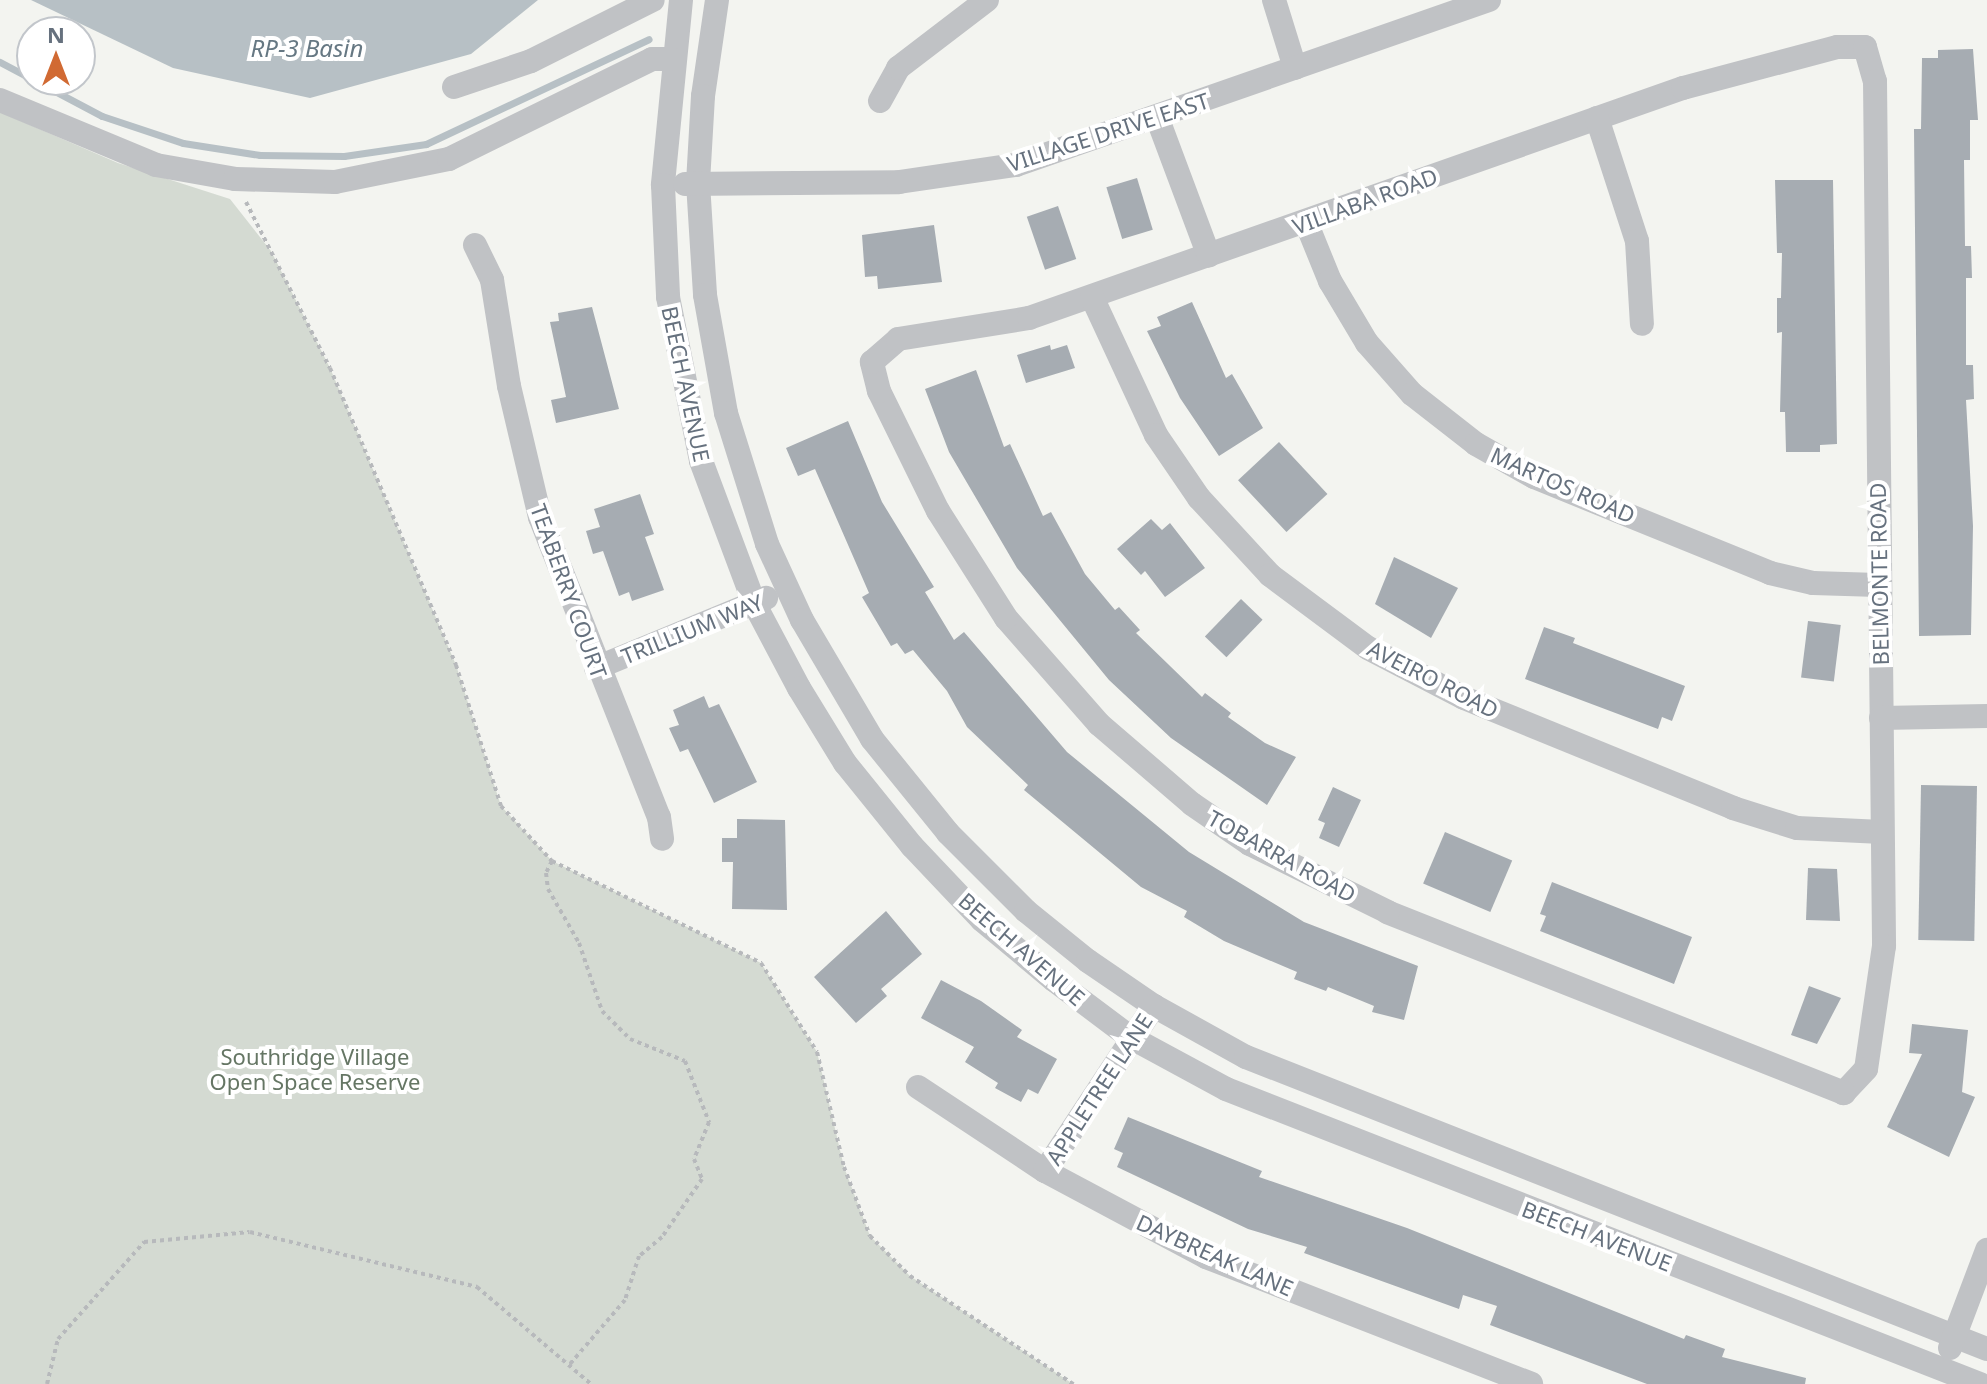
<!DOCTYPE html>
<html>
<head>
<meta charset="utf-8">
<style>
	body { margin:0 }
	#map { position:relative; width:1987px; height:1384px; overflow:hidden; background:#f3f4f0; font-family:"Noto Sans",sans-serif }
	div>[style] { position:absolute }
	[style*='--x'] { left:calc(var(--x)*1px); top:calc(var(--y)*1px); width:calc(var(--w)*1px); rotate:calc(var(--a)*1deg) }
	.green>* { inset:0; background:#d4dad2 }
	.water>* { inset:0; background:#b7c0c5 }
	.stream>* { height:7px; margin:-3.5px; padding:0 3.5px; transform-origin:3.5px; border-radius:3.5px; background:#b7c0c5 }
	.building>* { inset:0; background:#a6acb2; transform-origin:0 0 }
	.path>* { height:4px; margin-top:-2px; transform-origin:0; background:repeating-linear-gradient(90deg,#b7b9bc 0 4px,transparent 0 8px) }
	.minor>* { height:24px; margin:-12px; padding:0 12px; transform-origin:12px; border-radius:12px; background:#c0c2c5 }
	span { translate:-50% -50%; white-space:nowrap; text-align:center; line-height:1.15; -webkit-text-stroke:8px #fff; paint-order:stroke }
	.street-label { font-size:22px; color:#66717e }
	.park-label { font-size:22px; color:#657664 }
	.water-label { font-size:24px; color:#667883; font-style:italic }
	.north { position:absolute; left:16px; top:16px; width:80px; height:80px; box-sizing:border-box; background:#fff; border:2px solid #c2c6cb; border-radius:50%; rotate:0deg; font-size:22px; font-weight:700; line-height:32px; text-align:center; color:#66717e }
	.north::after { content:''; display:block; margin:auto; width:28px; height:36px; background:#d16a33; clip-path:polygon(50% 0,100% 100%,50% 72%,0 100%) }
</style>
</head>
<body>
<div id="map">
	<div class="green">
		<i style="clip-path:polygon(0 112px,118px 163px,230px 199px,271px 251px,330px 368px,456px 665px,501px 806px,552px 861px,761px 963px,817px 1052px,844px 1167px,870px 1236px,910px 1276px,1073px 1384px,0 1384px)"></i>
	</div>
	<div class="water">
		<i style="clip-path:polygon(31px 0,538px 0,471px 54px,310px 98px,173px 68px)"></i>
	</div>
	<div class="stream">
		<i style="--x:0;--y:62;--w:115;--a:27.9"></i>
		<i style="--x:102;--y:116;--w:85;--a:18.4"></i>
		<i style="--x:183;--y:143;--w:78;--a:8.9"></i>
		<i style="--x:260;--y:155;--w:84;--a:0.7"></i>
		<i style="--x:344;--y:156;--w:83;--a:-8.3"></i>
		<i style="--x:426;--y:144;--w:246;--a:-25.2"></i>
	</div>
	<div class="building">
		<i style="clip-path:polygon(1973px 49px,1978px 120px,1970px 120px,1970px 160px,1964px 160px,1965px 246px,1971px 246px,1972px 278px,1966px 278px,1966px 365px,1973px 365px,1974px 399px,1966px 400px,1973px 526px,1971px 635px,1919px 636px,1914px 129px,1921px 129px,1922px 58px,1938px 58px,1938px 50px)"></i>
		<i style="left:1137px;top:178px;width:54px;height:32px;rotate:73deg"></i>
		<i style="clip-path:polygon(1775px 180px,1833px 180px,1837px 444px,1820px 445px,1820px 452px,1786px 452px,1785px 412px,1780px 412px,1782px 332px,1777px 333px,1777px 298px,1781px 298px,1782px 253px,1777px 253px)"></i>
		<i style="left:1058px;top:206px;width:56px;height:33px;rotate:71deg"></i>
		<i style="clip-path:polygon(934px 225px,942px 282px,878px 289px,877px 276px,865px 277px,862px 235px)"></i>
		<i style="clip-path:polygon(1192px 302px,1226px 378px,1232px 374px,1263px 428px,1219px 456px,1180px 398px,1147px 331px,1161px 326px,1157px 317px)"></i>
		<i style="clip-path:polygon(592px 307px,619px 409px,556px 423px,551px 400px,566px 397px,550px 322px,559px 321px,558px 313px)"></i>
		<i style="clip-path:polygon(1050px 345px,1051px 350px,1067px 345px,1075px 368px,1026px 383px,1017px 355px)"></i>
		<i style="clip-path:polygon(976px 370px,1004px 447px,1010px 444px,1043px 516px,1051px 512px,1085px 574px,1115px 610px,1119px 607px,1140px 630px,1136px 633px,1202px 697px,1205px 693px,1231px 713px,1228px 717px,1265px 743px,1296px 757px,1267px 805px,1171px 738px,1109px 680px,1017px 568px,949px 452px,925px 389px)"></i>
		<i style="clip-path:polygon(848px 421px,882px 502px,934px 587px,925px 592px,954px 640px,964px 632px,1067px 752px,1189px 852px,1304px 922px,1418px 966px,1404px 1020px,1372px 1012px,1374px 1006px,1328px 987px,1326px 991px,1294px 979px,1297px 972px,1224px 941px,1184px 917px,1187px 911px,1141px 887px,1024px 790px,1028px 785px,967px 727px,947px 691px,913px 650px,905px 654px,897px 643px,891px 646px,862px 597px,869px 593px,815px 469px,798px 476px,786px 448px)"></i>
		<i style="left:1279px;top:442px;width:71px;height:56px;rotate:47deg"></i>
		<i style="clip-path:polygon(640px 494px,654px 534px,645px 537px,664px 590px,632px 601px,629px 592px,619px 596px,603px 551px,593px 554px,586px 531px,600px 527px,594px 509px)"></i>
		<i style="clip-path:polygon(1151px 519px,1162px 530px,1170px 523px,1205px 568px,1165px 597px,1145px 571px,1141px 575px,1117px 549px)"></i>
		<i style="clip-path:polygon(1394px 557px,1458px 588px,1431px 638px,1375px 604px)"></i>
		<i style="left:1241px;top:599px;width:30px;height:52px;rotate:44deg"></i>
		<i style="left:1808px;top:621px;width:33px;height:57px;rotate:7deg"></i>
		<i style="clip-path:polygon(1544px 627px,1575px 638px,1573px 643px,1685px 686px,1672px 721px,1662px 717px,1658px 729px,1525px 679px)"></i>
		<i style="clip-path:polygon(704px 696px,709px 708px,719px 704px,757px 782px,714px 803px,688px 749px,680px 752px,669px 728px,679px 725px,673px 710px)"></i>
		<i style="left:1977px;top:786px;width:155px;height:56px;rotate:91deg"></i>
		<i style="clip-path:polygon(1333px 787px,1361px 800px,1339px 847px,1319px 838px,1325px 823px,1318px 820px)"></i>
		<i style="clip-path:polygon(737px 819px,785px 820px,787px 910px,732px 909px,733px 862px,722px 862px,722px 838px,737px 838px)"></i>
		<i style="left:1445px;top:832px;width:73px;height:56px;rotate:23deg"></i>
		<i style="clip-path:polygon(1808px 868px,1837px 869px,1840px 921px,1806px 920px)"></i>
		<i style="clip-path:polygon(1552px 882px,1692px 937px,1674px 984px,1540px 931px,1546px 916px,1540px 914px)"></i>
		<i style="clip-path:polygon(886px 911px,922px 954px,881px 989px,887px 996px,856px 1023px,814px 977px)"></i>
		<i style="clip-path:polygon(941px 980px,981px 1001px,1022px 1030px,1017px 1037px,1057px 1059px,1038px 1094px,1028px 1089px,1021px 1102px,995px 1088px,998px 1083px,965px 1062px,974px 1047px,921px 1018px)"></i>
		<i style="clip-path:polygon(1809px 986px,1841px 998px,1817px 1044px,1791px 1035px)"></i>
		<i style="clip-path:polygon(1912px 1024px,1968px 1030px,1962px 1092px,1975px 1097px,1949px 1157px,1887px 1127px,1922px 1054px,1909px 1053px)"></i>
		<i style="clip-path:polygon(1128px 1117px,1262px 1171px,1259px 1177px,1407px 1228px,1684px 1339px,1686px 1335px,1725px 1349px,1722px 1357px,1806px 1378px,1805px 1384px,1647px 1384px,1490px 1325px,1497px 1306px,1463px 1295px,1459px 1309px,1304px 1253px,1307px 1247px,1248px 1229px,1117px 1167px,1123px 1153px,1114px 1149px)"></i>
	</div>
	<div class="path">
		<i style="--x:246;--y:202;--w:186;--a:63.2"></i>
		<i style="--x:330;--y:368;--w:323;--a:67"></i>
		<i style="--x:456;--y:665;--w:148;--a:72.3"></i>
		<i style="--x:501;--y:806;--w:75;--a:47.2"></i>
		<i style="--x:552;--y:861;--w:233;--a:26"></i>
		<i style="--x:761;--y:963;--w:105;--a:57.8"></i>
		<i style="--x:817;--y:1052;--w:118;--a:76.8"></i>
		<i style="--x:844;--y:1167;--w:74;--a:69.4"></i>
		<i style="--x:870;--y:1236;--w:57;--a:45"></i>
		<i style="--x:910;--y:1276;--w:196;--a:33.5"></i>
		<i style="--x:552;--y:861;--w:13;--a:117"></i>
		<i style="--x:546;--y:873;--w:16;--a:83"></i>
		<i style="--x:548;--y:889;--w:62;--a:60.1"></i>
		<i style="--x:579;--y:943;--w:72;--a:71.3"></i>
		<i style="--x:602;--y:1011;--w:40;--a:45"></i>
		<i style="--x:630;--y:1039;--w:59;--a:21.8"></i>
		<i style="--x:685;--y:1061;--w:66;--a:68.5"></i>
		<i style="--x:709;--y:1122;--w:40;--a:112"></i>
		<i style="--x:694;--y:1159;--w:22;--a:68"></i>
		<i style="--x:702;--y:1179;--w:70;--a:124.6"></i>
		<i style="--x:662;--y:1237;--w:30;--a:140"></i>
		<i style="--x:639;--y:1256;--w:46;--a:107.7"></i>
		<i style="--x:625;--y:1300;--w:86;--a:130.7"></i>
		<i style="--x:47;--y:1384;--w:46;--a:-76.3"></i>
		<i style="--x:58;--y:1339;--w:130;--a:-48.4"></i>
		<i style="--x:144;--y:1242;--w:106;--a:-5.4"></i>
		<i style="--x:250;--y:1232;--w:234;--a:13.6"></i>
		<i style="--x:477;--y:1287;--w:150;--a:40.4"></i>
	</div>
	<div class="minor">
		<i style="--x:681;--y:0;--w:186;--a:95.6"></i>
		<i style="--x:663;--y:185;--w:112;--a:87.4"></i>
		<i style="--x:668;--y:297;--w:167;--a:78.6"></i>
		<i style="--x:701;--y:461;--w:152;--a:69.5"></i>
		<i style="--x:754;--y:603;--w:96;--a:62.1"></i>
		<i style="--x:799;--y:688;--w:88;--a:58.5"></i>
		<i style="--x:845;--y:763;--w:107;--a:51.1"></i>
		<i style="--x:912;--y:846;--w:102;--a:46.6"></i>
		<i style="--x:982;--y:920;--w:94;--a:39.8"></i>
		<i style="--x:1054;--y:980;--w:95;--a:36.9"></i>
		<i style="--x:1130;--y:1037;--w:109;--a:28.4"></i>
		<i style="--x:1226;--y:1089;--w:810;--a:21.37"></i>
		<i style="--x:717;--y:0;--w:97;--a:98.3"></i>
		<i style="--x:703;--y:96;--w:87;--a:93.3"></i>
		<i style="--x:698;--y:183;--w:112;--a:86.4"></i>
		<i style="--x:705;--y:295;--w:120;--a:79.9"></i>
		<i style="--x:726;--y:413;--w:137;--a:72.6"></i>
		<i style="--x:767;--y:544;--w:84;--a:65.3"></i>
		<i style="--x:802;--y:620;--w:138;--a:59.5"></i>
		<i style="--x:872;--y:739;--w:121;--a:51"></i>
		<i style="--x:948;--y:833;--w:110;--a:45"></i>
		<i style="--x:1026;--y:911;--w:80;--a:38.9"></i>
		<i style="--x:1088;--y:961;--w:80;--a:34.3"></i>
		<i style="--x:1154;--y:1006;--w:105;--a:29"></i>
		<i style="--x:1246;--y:1057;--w:796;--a:21.51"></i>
		<i style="--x:1274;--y:0;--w:71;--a:72.8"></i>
		<i style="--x:1837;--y:47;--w:28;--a:0"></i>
		<i style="--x:1865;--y:47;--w:35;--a:74"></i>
		<i style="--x:1875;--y:81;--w:865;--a:89.4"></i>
		<i style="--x:1884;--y:946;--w:124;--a:98.3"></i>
		<i style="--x:1866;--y:1069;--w:33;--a:133"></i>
		<i style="--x:1844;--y:1093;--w:491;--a:-158.4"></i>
		<i style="--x:1388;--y:912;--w:154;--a:-153.8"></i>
		<i style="--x:1250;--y:844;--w:70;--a:-145.4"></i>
		<i style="--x:1192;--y:804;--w:123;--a:-139.3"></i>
		<i style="--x:1099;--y:724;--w:141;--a:-131.3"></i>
		<i style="--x:1006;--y:618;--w:127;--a:-122.4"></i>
		<i style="--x:938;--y:511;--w:134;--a:-116.2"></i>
		<i style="--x:879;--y:391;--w:30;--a:-104"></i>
		<i style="--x:872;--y:362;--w:35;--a:-41"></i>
		<i style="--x:898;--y:339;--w:133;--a:-9.1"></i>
		<i style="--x:1029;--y:318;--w:693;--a:-19.38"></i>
		<i style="--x:1683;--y:88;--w:159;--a:-14.9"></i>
		<i style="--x:454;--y:87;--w:81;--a:-18.7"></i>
		<i style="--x:531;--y:61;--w:136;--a:-26.6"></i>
		<i style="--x:0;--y:100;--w:169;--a:22.6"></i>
		<i style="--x:156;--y:165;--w:80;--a:10"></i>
		<i style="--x:235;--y:179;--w:100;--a:1.7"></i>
		<i style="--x:335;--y:182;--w:116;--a:-11.4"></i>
		<i style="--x:449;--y:159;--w:226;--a:-26.2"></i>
		<i style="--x:652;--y:59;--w:20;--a:0"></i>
		<i style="--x:880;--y:101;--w:38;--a:-61"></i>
		<i style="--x:898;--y:68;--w:112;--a:-37.4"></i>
		<i style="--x:1157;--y:117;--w:148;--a:69.5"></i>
		<i style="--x:1597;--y:118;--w:129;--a:72"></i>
		<i style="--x:1637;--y:241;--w:83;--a:86.6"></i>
		<i style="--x:685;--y:184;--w:214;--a:-0.5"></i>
		<i style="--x:899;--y:182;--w:118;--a:-8.3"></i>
		<i style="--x:1016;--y:165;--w:501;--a:-19.23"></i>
		<i style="--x:1306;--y:222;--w:64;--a:67.9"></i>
		<i style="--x:1330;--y:281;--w:72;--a:59.2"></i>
		<i style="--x:1367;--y:343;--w:68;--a:48.6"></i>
		<i style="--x:1412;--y:394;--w:81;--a:38"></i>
		<i style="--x:1476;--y:444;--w:67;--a:29.6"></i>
		<i style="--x:1534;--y:477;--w:255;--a:22.1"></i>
		<i style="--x:1770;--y:573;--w:44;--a:13.1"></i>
		<i style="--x:1813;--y:583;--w:65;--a:1.8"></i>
		<i style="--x:475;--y:245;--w:39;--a:64"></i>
		<i style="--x:492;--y:280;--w:107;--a:80.9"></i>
		<i style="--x:509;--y:386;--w:135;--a:76.7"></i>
		<i style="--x:540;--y:517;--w:323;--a:68.4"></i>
		<i style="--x:659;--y:817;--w:22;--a:82"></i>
		<i style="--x:1092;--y:297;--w:152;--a:65.1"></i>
		<i style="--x:1156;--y:435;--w:76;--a:55.7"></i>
		<i style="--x:1199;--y:498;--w:105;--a:47.3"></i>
		<i style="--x:1270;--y:575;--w:122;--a:36.7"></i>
		<i style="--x:1368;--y:648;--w:108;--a:27.5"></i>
		<i style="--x:1464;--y:698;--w:291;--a:22.2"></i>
		<i style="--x:1733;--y:808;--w:67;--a:17.4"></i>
		<i style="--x:1797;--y:828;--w:85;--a:2.7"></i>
		<i style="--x:596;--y:668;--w:184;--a:-22.4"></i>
		<i style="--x:1881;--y:718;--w:106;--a:-1.1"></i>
		<i style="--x:918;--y:1087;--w:152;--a:33.5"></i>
		<i style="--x:1045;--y:1171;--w:183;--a:28.1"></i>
		<i style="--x:1206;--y:1257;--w:349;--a:21.3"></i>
		<i style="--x:1045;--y:1171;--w:198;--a:-56.6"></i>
		<i style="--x:1950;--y:1348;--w:105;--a:-69.3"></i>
	</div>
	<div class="street-label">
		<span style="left:1108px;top:132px;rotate:-18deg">VILLAGE DRIVE EAST</span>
		<span style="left:1365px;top:201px;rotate:-20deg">VILLABA ROAD</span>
		<span style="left:686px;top:384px;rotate:78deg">BEECH AVENUE</span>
		<span style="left:1563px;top:485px;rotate:24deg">MARTOS ROAD</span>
		<span style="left:1879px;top:574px;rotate:-91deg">BELMONTE ROAD</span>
		<span style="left:569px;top:591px;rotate:70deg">TEABERRY COURT</span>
		<span style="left:692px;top:629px;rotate:-22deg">TRILLIUM WAY</span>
		<span style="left:1433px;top:679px;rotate:27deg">AVEIRO ROAD</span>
		<span style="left:1282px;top:856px;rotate:29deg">TOBARRA ROAD</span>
		<span style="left:1022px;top:949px;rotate:41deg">BEECH AVENUE</span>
		<span style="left:1099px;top:1089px;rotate:-57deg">APPLETREE LANE</span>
		<span style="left:1597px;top:1236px;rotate:21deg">BEECH AVENUE</span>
		<span style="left:1215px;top:1255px;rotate:24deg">DAYBREAK LANE</span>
	</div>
	<div class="park-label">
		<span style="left:315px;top:1069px">Southridge Village<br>Open Space Reserve</span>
	</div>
	<div class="water-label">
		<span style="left:307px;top:48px">RP-3 Basin</span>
	</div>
	<div class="north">N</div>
</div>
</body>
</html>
